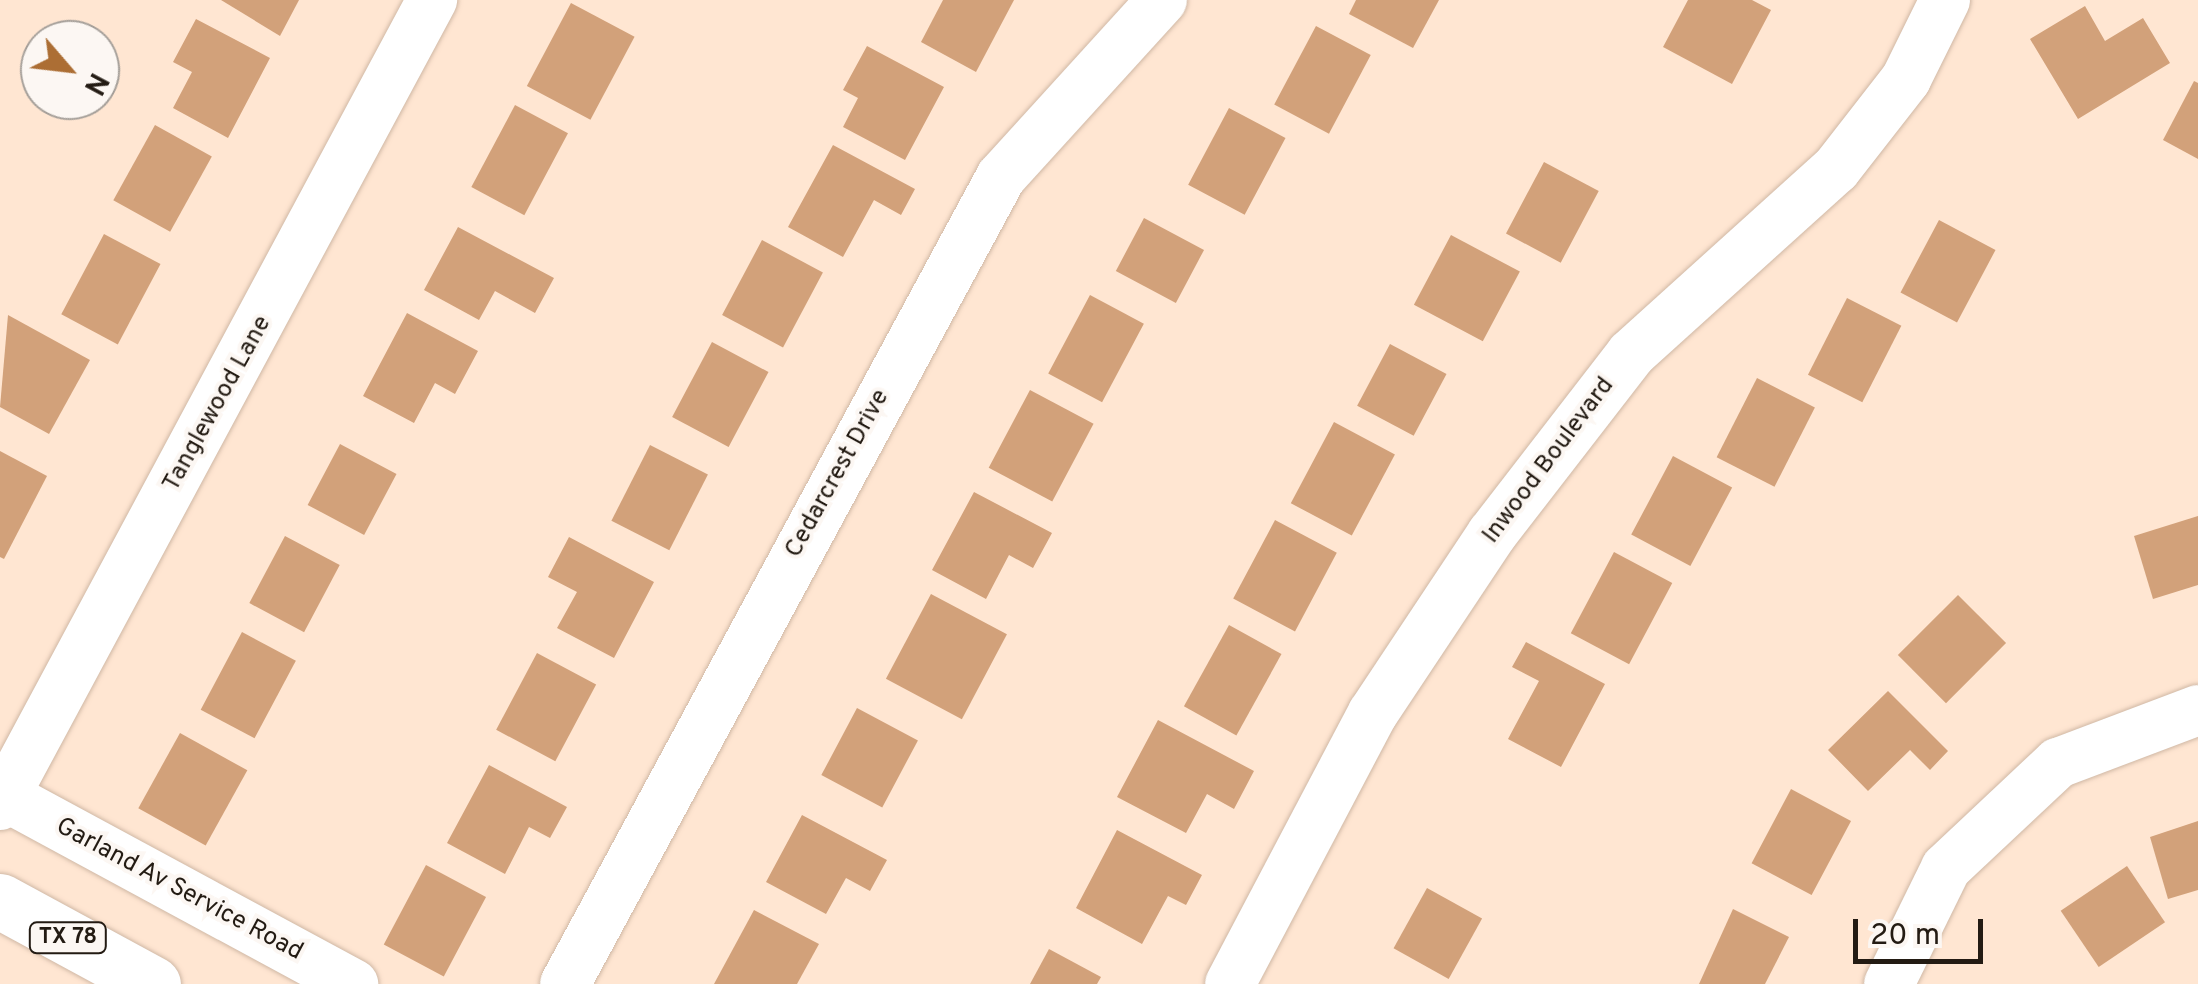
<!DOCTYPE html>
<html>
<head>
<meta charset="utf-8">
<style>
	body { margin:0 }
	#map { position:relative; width:2198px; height:984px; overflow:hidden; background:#ffe6d2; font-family:Overpass,sans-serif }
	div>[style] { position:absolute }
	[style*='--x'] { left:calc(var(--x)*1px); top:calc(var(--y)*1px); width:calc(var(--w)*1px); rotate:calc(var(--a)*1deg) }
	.building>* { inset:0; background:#d2a17a; transform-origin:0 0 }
	.roads { filter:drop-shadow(0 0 2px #d0b8a5) drop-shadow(0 0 2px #d0b8a5) }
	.minor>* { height:50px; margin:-25px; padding:0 25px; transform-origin:25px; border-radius:25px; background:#fff }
	.primary>* { height:55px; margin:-27.5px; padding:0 27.5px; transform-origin:27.5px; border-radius:27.5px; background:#fff }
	span { translate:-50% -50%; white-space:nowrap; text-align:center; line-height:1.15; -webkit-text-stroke:8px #fcf7f3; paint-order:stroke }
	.shield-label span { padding:2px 8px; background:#fcf7f3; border:2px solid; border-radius:8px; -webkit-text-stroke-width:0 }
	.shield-label { font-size:22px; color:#231b13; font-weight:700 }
	.street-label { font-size:25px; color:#231b13 }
	.north { position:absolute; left:20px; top:20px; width:100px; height:100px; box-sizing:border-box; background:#fcf7f3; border:2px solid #a59f99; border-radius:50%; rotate:118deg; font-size:28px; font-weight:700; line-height:40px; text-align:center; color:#231b13 }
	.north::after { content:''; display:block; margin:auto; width:35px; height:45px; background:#ac6e34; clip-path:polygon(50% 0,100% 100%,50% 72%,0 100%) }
	.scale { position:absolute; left:1853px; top:919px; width:130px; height:45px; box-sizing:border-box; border:5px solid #231b13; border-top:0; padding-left:12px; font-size:30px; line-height:35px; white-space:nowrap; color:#231b13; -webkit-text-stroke:8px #fcf7f3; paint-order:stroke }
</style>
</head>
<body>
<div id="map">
	<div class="building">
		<i style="clip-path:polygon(221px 0,299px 0,280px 36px)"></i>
		<i style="clip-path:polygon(943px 0,1014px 0,976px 72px,921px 42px)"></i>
		<i style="clip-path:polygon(1356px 0,1439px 0,1413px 48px,1349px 14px)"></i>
		<i style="clip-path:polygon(1688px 0,1752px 0,1771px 10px,1732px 84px,1663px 47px)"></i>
		<i style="left:571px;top:3px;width:72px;height:94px;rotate:28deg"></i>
		<i style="clip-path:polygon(2085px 6px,2105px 41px,2143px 18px,2170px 63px,2078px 119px,2030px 39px)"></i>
		<i style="clip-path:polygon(196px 19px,270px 58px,228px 138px,173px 108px,192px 72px,173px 62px)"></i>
		<i style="left:1316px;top:26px;width:62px;height:89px;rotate:28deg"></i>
		<i style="clip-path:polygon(867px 46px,944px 87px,905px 160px,843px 127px,858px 98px,843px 90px)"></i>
		<i style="clip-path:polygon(2194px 81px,2198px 83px,2198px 159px,2163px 140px)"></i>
		<i style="left:515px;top:105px;width:60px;height:93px;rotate:28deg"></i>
		<i style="left:1229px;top:108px;width:64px;height:87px;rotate:28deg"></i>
		<i style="left:155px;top:125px;width:65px;height:86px;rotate:29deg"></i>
		<i style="clip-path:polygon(833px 145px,915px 189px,901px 215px,874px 200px,843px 257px,788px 227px)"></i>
		<i style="left:1544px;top:162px;width:62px;height:81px;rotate:28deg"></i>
		<i style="left:1144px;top:218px;width:68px;height:60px;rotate:28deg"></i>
		<i style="left:1939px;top:220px;width:64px;height:82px;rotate:28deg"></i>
		<i style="clip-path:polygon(458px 227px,554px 278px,535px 313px,495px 291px,479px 320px,424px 290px)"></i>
		<i style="left:104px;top:234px;width:64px;height:91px;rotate:28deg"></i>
		<i style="left:1451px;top:235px;width:78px;height:79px;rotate:28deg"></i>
		<i style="left:762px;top:240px;width:69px;height:85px;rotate:28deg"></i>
		<i style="left:1090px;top:295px;width:61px;height:89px;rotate:28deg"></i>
		<i style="left:1847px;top:298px;width:61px;height:86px;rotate:27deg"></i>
		<i style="clip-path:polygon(407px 313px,478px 351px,455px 394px,435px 383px,414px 423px,363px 396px)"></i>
		<i style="clip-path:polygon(8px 315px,90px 360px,49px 434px,0 407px)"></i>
		<i style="left:712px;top:342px;width:64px;height:85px;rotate:28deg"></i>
		<i style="left:1390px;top:344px;width:64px;height:70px;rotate:28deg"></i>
		<i style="left:1757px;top:378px;width:65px;height:89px;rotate:27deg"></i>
		<i style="left:1030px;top:390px;width:72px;height:88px;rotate:28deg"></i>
		<i style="left:1334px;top:422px;width:69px;height:92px;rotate:28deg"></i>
		<i style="left:340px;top:444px;width:64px;height:69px;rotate:28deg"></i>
		<i style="left:650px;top:445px;width:65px;height:85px;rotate:27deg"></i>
		<i style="clip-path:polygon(0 451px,47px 476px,4px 559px,0 557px)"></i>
		<i style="left:1673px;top:456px;width:67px;height:89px;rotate:28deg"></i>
		<i style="clip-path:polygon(974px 492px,1052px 533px,1033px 568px,1009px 555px,986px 599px,932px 570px)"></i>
		<i style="clip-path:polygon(2198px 516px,2198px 585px,2153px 599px,2134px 536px)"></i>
		<i style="left:1275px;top:520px;width:70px;height:89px;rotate:28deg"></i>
		<i style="left:285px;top:536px;width:62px;height:76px;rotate:28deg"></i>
		<i style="clip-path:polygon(569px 537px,654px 582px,614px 658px,557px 628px,577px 592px,548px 577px)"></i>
		<i style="left:1614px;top:552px;width:66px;height:92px;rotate:28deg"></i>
		<i style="left:931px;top:594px;width:86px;height:96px;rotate:28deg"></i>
		<i style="left:1958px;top:595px;width:68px;height:85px;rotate:45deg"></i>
		<i style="left:1229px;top:625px;width:60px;height:93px;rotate:29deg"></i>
		<i style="left:242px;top:632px;width:61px;height:88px;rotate:28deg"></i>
		<i style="clip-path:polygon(1526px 642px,1605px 684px,1561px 767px,1508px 739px,1539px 681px,1512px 667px)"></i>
		<i style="left:537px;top:653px;width:67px;height:87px;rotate:28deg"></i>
		<i style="clip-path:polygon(1888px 691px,1948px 751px,1930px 770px,1910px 750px,1868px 791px,1828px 750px)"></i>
		<i style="left:857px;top:708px;width:69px;height:76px;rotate:28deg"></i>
		<i style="clip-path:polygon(1158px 720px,1254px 771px,1234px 809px,1207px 794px,1186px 833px,1117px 797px)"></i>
		<i style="left:180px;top:733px;width:77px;height:86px;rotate:29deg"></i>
		<i style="clip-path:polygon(489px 765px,567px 807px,550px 838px,529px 827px,505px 874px,447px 843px)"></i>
		<i style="left:1791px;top:789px;width:68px;height:84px;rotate:28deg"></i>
		<i style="clip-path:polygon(802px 815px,887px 860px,870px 891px,846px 878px,826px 914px,766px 882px)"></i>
		<i style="clip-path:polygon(2198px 821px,2198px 890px,2168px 899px,2150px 837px)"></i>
		<i style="clip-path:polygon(1117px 830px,1202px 875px,1186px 905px,1168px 896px,1142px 944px,1076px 908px)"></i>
		<i style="left:426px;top:865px;width:68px;height:90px;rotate:28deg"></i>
		<i style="left:2127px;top:866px;width:68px;height:80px;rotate:56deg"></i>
		<i style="left:1427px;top:888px;width:63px;height:69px;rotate:29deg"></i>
		<i style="clip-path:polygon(1733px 909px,1789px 937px,1765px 984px,1699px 984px)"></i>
		<i style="clip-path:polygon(754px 910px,819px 944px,797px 984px,714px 984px)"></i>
		<i style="clip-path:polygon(1049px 949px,1101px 977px,1097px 984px,1030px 984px)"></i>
	</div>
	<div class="roads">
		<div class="minor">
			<i style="--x:5;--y:796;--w:396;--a:28.4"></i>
			<i style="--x:0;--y:805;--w:914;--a:-61.78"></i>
			<i style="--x:565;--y:984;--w:917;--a:-61.62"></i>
			<i style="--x:1001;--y:177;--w:239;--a:-47.7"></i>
			<i style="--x:1230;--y:984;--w:306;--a:-62.2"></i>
			<i style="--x:1373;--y:713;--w:215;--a:-56.4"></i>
			<i style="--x:1492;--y:534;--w:227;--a:-52.3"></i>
			<i style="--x:1631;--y:354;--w:276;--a:-42.1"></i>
			<i style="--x:1836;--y:169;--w:114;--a:-52.1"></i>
			<i style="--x:1906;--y:79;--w:88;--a:-63.7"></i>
			<i style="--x:1889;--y:984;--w:129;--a:-63.8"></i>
			<i style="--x:1946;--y:868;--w:154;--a:-43.2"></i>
			<i style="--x:2058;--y:763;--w:150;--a:-20.7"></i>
		</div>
		<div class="primary">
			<i style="--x:0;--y:901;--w:174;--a:28.5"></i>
		</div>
	</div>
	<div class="shield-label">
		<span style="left:68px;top:938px">TX 78</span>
	</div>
	<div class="street-label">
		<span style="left:218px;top:404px;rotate:-61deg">Tanglewood Lane</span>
		<span style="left:1549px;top:461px;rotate:-53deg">Inwood Boulevard</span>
		<span style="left:838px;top:474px;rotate:-61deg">Cedarcrest Drive</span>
		<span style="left:179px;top:890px;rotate:28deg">Garland Av Service Road</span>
	</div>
	<div class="north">N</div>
	<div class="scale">20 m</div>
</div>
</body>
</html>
